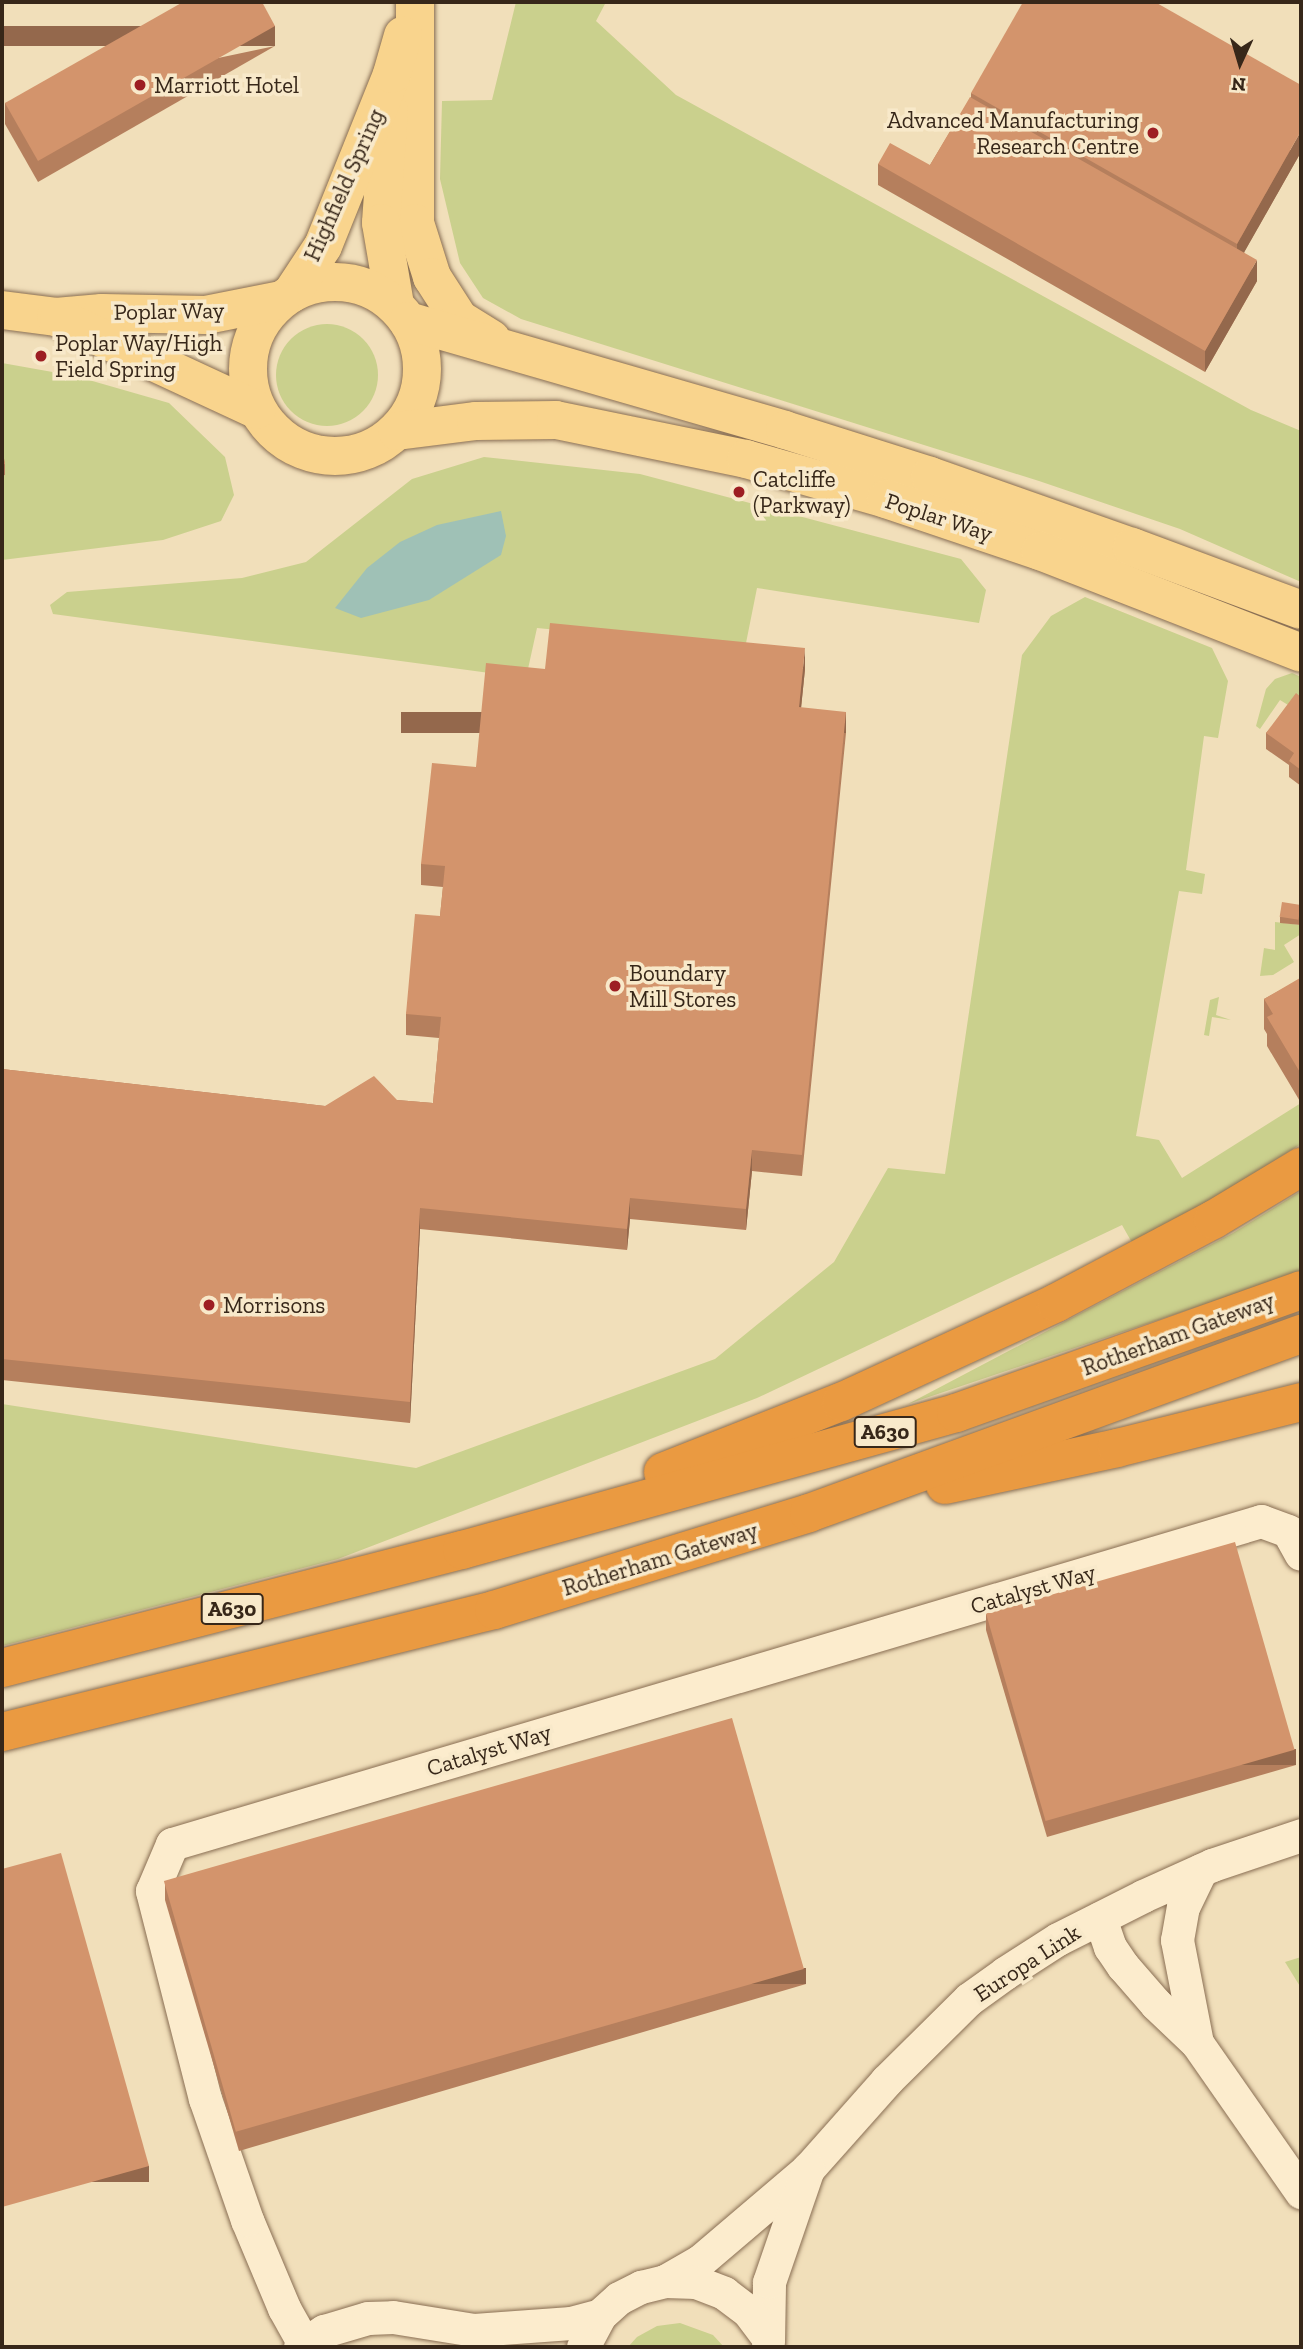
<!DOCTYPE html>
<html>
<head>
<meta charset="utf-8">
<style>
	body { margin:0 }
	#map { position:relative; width:1303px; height:2349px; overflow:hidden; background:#f1dfba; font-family:"Zilla Slab",serif }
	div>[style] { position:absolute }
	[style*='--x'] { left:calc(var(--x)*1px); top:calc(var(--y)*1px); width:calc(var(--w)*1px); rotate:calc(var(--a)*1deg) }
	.green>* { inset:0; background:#cad08d }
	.round { border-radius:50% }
	.water>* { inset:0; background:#9fc1b6 }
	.roads { filter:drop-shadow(0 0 2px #896e53) drop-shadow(0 0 2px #896e53) }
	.minor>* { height:33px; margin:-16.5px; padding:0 16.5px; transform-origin:16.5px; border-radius:16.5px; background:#fceccd }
	.major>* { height:38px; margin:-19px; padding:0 19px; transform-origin:19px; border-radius:19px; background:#f9d48d }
	.major>.ring { margin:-19px; padding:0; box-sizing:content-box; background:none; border:38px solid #f9d48d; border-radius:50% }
	.highway>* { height:38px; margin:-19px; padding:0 19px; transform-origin:19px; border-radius:19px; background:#ea9a41 }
	.wall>* { inset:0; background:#b57f5d }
	.shaded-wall>* { inset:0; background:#94684c; transform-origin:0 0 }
	.building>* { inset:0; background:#d3946c; transform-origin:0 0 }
	.dots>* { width:19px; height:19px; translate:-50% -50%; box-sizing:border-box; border:4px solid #f8e9ca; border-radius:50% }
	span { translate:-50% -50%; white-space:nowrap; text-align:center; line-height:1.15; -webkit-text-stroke:7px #f8e9ca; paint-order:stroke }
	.shield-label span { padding:2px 5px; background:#f8e9ca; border:2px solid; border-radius:5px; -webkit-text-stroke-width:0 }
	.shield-label { font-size:21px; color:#372719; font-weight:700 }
	.poi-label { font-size:23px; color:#372719 }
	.left { translate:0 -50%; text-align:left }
	.right { translate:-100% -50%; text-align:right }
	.street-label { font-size:23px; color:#372719 }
	.frame { position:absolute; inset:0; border:4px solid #372719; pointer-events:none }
	.north { position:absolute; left:1205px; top:28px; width:70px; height:70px; -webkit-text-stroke:5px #f8e9ca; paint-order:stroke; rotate:184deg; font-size:19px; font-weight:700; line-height:28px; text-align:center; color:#372719 }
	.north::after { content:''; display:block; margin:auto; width:24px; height:32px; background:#372719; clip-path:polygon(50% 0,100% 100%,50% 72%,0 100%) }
</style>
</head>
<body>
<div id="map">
	<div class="green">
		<i style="clip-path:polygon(516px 2px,606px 2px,596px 21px,676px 95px,1251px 410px,1301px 431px,1301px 582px,1180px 529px,1039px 481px,521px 319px,483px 298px,460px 263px,440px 179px,442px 101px,492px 100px)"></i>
		<i class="round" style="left:276px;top:324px;width:102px;height:102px"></i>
		<i style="clip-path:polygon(2px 363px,75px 376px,169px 403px,225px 457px,234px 495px,221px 521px,163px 540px,2px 560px,2px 476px,5px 475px,2px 459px)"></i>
		<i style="clip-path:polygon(484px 457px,640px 474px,961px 559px,986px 590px,979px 623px,757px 588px,745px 648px,537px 628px,526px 678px,53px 614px,50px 605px,67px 592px,242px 578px,306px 562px,412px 479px)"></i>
		<i style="clip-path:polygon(1085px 597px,1212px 648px,1228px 681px,1218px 738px,1204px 736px,1186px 870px,1205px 874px,1202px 894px,1179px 891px,1136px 1136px,1159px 1140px,1182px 1178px,1301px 1103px,1301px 1144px,1135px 1248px,1122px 1225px,757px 1398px,338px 1559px,2px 1646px,2px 1404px,416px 1468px,715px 1359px,834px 1262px,888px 1168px,945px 1174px,1022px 655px,1051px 616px)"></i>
		<i style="clip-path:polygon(1292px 673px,1301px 677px,1301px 713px,1280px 700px,1260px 729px,1256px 726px,1266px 689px,1275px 679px)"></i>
		<i style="clip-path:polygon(1275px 922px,1301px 925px,1301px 934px,1284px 945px,1294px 962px,1273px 975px,1260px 976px,1264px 948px,1275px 950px)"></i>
		<i style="clip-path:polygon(1219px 997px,1216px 1015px,1231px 1020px,1212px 1017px,1209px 1036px,1204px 1035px,1210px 1000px)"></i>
		<i style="clip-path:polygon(1301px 1191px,1301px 1272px,908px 1404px,1233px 1233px)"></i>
		<i style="clip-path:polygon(1301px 1957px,1301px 1988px,1285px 1962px)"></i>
		<i style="clip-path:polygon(680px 2323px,713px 2335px,724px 2347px,628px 2347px,637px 2337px,657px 2326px)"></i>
	</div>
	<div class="water">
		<i style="clip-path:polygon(501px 511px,506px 536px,501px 555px,429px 600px,361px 618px,335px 608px,367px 568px,400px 542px,437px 525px)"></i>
	</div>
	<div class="roads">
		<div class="minor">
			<i style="--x:1100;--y:1918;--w:31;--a:71"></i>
			<i style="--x:1110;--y:1947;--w:23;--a:56"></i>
			<i style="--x:1123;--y:1966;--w:50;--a:49"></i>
			<i style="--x:1156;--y:2004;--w:57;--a:43.6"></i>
			<i style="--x:1197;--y:2043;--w:182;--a:55.1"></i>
			<i style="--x:1197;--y:2043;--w:105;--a:-101"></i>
			<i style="--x:1177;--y:1940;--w:34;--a:-80"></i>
			<i style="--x:1183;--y:1907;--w:41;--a:-64.1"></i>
			<i style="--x:665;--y:2281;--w:40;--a:-29.7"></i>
			<i style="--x:700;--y:2261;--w:142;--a:-40.4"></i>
			<i style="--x:808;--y:2169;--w:118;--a:-48.4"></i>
			<i style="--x:886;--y:2081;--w:117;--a:-44.7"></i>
			<i style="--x:969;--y:1999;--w:44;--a:-35.8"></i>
			<i style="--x:1005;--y:1973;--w:63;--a:-32.7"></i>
			<i style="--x:1058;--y:1939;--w:95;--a:-26.8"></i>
			<i style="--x:1143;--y:1896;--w:76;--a:-24.2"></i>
			<i style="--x:1212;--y:1865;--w:94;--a:-18.6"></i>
			<i style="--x:768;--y:2342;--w:60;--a:-89"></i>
			<i style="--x:769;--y:2282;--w:120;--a:-71"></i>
			<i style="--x:304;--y:2344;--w:41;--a:-119.1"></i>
			<i style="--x:284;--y:2308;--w:95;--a:-112.8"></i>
			<i style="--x:247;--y:2220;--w:128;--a:-109.1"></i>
			<i style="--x:205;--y:2099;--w:215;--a:-104.3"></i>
			<i style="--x:152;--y:1891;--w:51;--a:-66.9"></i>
			<i style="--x:172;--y:1844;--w:1136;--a:-16.52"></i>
			<i style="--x:1261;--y:1521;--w:29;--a:20"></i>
			<i style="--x:1288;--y:1531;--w:26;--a:61"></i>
			<i style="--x:300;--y:2347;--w:29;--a:-34"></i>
			<i style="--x:324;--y:2331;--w:46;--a:-16.5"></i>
			<i style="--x:368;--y:2318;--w:25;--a:-2"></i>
			<i style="--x:393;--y:2317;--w:82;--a:9.1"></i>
			<i style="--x:474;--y:2330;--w:97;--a:-4.1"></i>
			<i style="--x:571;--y:2323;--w:30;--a:-15"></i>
			<i style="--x:583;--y:2347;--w:36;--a:-62"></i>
			<i style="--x:600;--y:2315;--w:25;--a:-42"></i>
			<i style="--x:619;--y:2298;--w:25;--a:-27"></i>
			<i style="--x:641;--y:2287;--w:25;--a:-14"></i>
			<i style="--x:665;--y:2281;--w:31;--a:2"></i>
			<i style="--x:696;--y:2282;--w:30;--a:21"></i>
			<i style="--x:724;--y:2293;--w:30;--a:37"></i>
			<i style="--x:748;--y:2311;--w:30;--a:53"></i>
		</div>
		<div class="major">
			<i style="--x:415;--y:2;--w:221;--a:90"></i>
			<i style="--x:415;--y:223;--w:57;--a:72.5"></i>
			<i style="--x:432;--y:277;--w:50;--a:57.3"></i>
			<i style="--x:459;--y:319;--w:38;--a:32"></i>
			<i style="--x:389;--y:111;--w:112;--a:94.1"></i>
			<i style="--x:381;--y:223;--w:83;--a:80.3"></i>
			<i class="ring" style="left:248px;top:282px;width:136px;height:136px"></i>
			<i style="--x:292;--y:293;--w:56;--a:-56.6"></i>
			<i style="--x:323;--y:246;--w:185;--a:-68.1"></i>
			<i style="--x:392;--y:74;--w:40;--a:-74"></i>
			<i style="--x:2;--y:310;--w:54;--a:7.4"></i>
			<i style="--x:56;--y:317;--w:46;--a:-5"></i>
			<i style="--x:102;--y:313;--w:104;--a:1.1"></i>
			<i style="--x:206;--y:315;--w:76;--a:-11.3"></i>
			<i style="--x:59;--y:318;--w:218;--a:24.9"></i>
			<i style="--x:408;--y:321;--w:392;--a:16.1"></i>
			<i style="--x:785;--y:430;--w:152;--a:17.6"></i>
			<i style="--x:930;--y:476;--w:214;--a:19.4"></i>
			<i style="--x:1132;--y:547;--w:180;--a:20.4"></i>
			<i style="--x:397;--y:431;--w:80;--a:-7.2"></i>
			<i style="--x:476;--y:421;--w:80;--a:-0.7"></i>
			<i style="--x:556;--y:420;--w:194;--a:11.6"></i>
			<i style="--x:746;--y:459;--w:146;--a:15.9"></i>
			<i style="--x:886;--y:499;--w:163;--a:18.7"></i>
			<i style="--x:1040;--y:551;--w:280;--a:21.3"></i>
		</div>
		<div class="highway">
			<i style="--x:663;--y:1472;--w:191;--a:-21.5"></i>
			<i style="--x:841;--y:1402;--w:237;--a:-24.7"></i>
			<i style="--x:1056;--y:1303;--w:178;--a:-27.9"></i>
			<i style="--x:1213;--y:1220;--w:103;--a:-31.1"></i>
			<i style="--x:945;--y:1485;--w:176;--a:-12.1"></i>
			<i style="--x:1117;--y:1448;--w:190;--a:-14"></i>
			<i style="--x:2;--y:1668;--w:475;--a:-14.4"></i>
			<i style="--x:462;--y:1550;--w:513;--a:-15.5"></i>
			<i style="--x:956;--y:1413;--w:366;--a:-19.6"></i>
			<i style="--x:2;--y:1732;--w:507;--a:-13.93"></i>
			<i style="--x:494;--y:1610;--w:330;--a:-17.1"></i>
			<i style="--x:809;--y:1513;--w:524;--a:-19.99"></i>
		</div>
	</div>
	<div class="wall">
		<i style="clip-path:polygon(275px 46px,38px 182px,5px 124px,5px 103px)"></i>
		<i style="clip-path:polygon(971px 93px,1301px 152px,1244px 252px,1257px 281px,1205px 372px,878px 185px,878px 164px,930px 165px,971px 97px)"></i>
		<i style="clip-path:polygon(2px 448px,5px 464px,5px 475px,2px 476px)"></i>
		<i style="clip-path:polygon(545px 669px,805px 669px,801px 708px,846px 733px,802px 1176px,752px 1171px,746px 1230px,630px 1219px,627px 1250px,420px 1229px,410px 1423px,2px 1380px,2px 1069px,325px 1106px,397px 1100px,433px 1103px,439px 1038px,406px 1035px,406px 1014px,440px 916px,443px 887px,421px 885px,421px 864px,476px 767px)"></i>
		<i style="clip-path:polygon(1301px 697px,1301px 786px,1289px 777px,1289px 765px,1266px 749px,1266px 733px)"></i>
		<i style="clip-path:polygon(1301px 905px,1301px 925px,1280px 923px,1280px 917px)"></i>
		<i style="clip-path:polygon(1301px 979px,1301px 1103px,1267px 1046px,1267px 1034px,1264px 1029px,1264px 999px)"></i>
		<i style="clip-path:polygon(986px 1614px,1296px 1765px,1047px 1837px,986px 1630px)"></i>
		<i style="clip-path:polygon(165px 1884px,806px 1984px,239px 2151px,165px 1900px)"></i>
	</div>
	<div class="shaded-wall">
		<i style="left:275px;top:26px;width:20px;height:273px;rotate:90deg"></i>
		<i style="clip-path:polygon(1301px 131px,1301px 152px,1237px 265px,1237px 244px)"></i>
		<i style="clip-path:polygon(1257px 260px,1257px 281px,1205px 372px,1205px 351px)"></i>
		<i style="clip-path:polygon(805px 648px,805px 669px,799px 728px,799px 707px)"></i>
		<i style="left:846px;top:712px;width:21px;height:445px;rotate:90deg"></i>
		<i style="clip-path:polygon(752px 1150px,752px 1171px,746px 1230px,746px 1209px)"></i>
		<i style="clip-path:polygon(630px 1198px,630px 1219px,627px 1250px,627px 1229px)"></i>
		<i style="clip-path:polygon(420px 1208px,420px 1229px,410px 1423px,410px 1402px)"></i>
		<i style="left:1296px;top:1749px;width:16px;height:259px;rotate:90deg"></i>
		<i style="left:806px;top:1968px;width:16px;height:591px;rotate:90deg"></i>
		<i style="left:149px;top:2166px;width:16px;height:153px;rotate:90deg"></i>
	</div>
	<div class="building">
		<i style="clip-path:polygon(183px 2px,262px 2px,275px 26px,38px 161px,5px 103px)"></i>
		<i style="clip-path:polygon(1023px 2px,1155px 2px,1301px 85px,1301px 131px,1237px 244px,971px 93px)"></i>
		<i style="clip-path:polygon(970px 97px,1257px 260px,1205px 351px,878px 164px,890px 143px,930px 165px)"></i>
		<i style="clip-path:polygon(2px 448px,5px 464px,2px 465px)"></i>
		<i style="clip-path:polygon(550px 623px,805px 648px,799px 707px,846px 712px,802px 1155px,752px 1150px,746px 1209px,630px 1198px,627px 1229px,420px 1208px,410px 1402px,2px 1359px,2px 1069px,325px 1106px,374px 1076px,397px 1100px,433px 1103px,441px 1017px,406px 1014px,415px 914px,440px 916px,445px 866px,421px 864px,432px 763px,476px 767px,486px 663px,545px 669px)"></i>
		<i style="clip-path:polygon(1296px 693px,1301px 697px,1301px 770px,1289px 761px,1294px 753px,1266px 733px)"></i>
		<i style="left:1282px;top:902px;width:19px;height:15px;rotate:9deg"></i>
		<i style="clip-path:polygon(1300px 978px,1301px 979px,1301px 1074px,1267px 1017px,1273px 1014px,1264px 999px)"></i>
		<i style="left:1235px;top:1542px;width:216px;height:259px;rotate:74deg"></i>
		<i style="left:732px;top:1718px;width:261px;height:591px;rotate:74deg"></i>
		<i style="clip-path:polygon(61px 1853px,149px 2166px,2px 2207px,2px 1869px)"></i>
	</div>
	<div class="dots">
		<i style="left:140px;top:85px;background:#9d1e23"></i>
		<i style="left:1153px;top:133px;background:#9d1e23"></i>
		<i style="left:41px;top:356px;background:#9d1e23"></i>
		<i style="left:739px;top:492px;background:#9d1e23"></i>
		<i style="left:615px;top:986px;background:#9d1e23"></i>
		<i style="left:209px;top:1305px;background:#9d1e23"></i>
	</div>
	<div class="shield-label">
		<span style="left:885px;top:1432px">A630</span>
		<span style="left:232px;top:1609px">A630</span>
	</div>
	<div class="poi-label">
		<span class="left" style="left:154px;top:85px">Marriott Hotel</span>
		<span class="right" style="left:1139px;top:133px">Advanced Manufacturing<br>Research Centre</span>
		<span class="left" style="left:55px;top:356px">Poplar Way/High<br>Field Spring</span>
		<span class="left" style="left:753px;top:492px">Catcliffe<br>(Parkway)</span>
		<span class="left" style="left:629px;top:986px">Boundary<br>Mill Stores</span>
		<span class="left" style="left:223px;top:1305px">Morrisons</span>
	</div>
	<div class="street-label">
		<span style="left:344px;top:185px;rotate:-66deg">Highfield Spring</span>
		<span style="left:169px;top:311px;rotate:-1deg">Poplar Way</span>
		<span style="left:939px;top:517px;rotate:18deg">Poplar Way</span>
		<span style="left:1178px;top:1334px;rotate:-20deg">Rotherham Gateway</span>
		<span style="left:660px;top:1559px;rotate:-17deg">Rotherham Gateway</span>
		<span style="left:1033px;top:1589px;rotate:-16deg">Catalyst Way</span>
		<span style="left:489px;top:1750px;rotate:-17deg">Catalyst Way</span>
		<span style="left:1027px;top:1963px;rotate:-33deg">Europa Link</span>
	</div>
	<div class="frame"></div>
	<div class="north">N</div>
</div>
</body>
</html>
